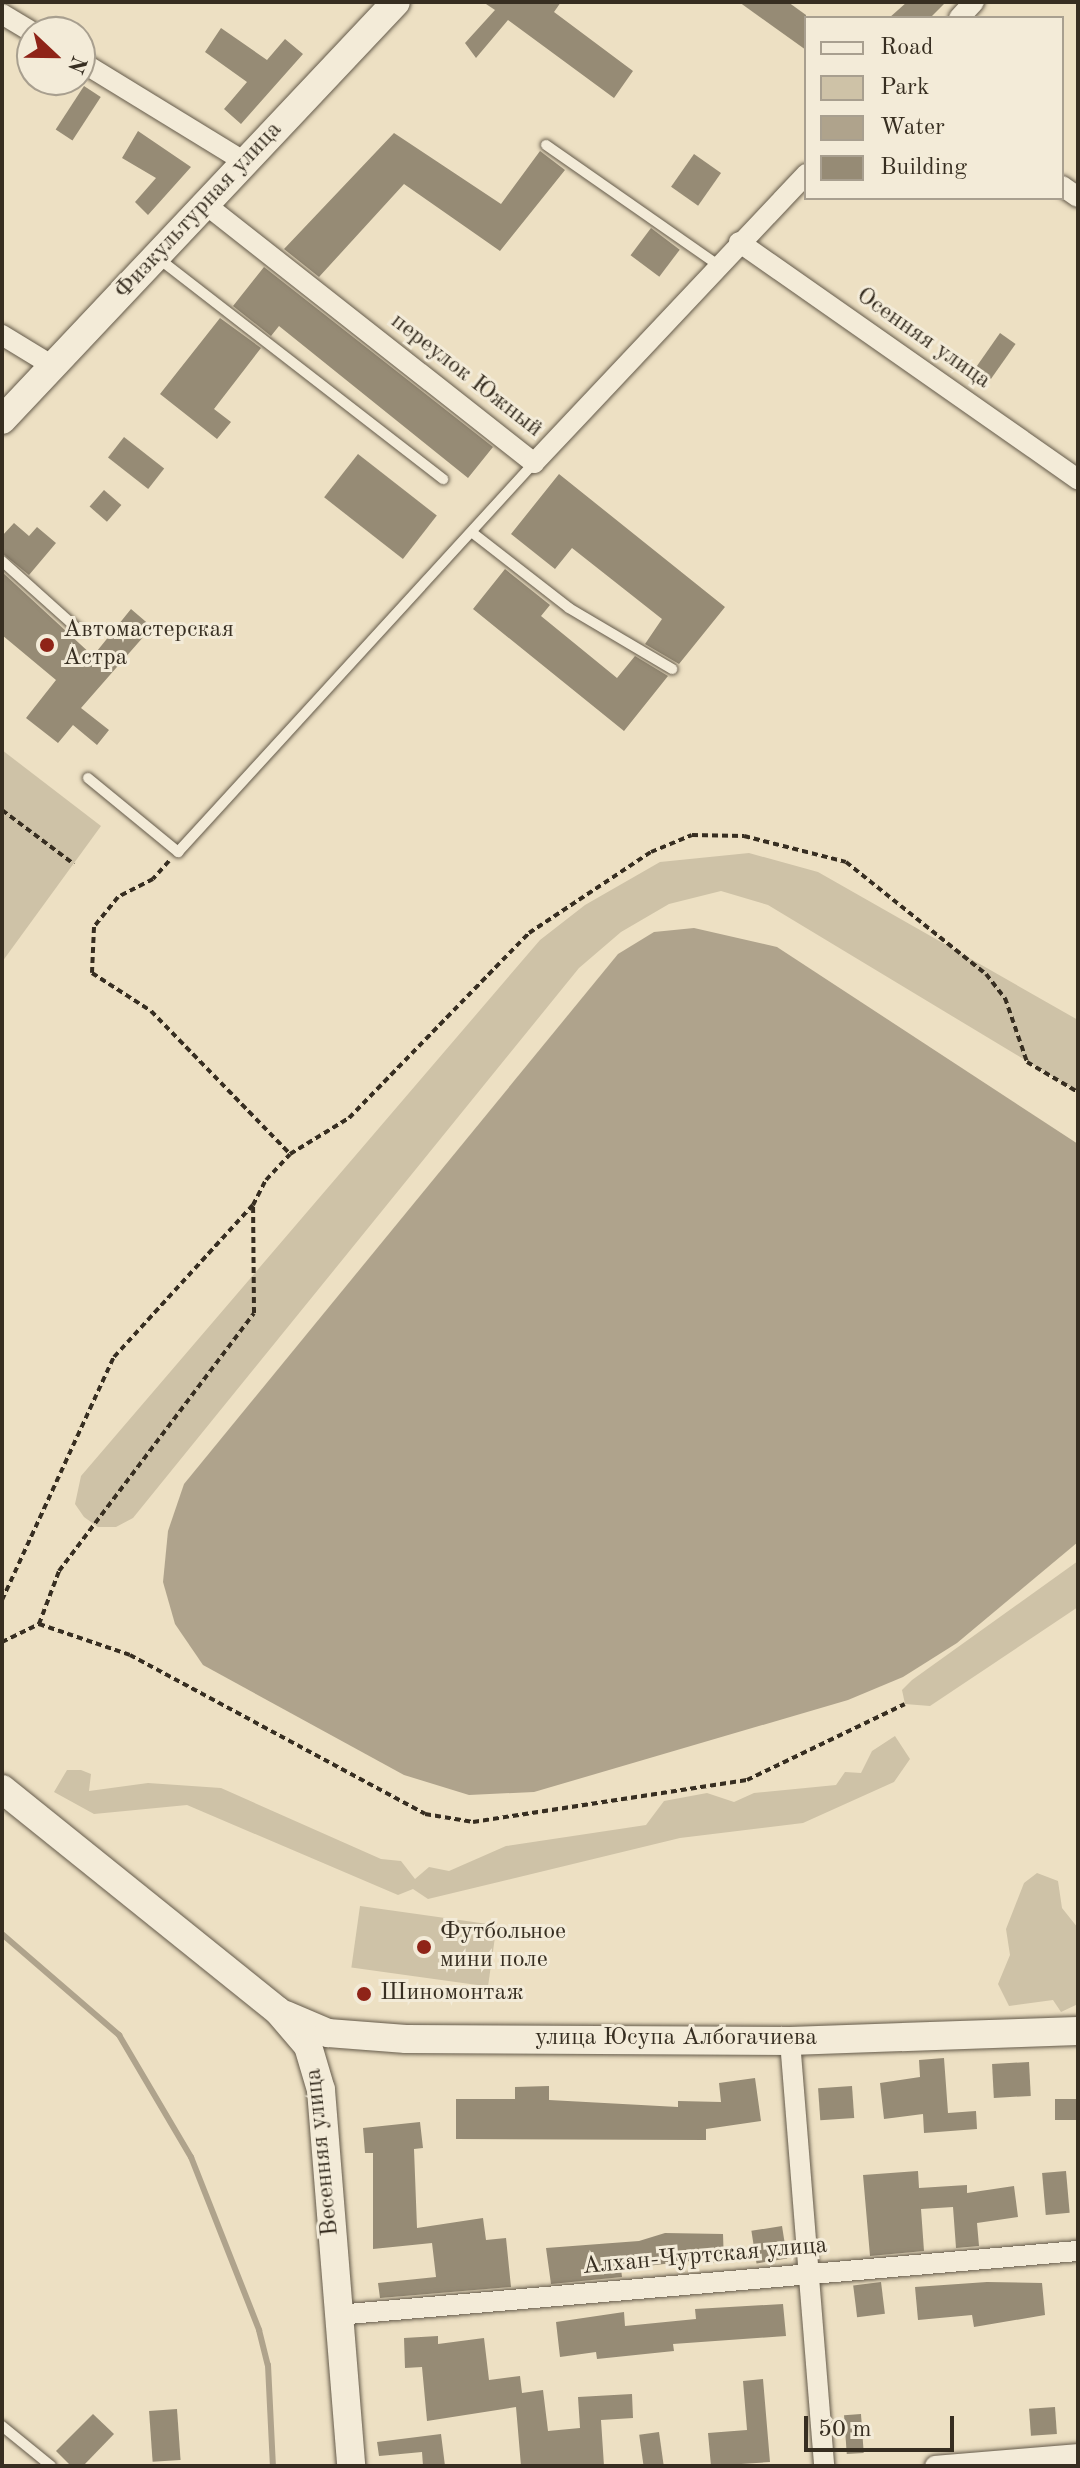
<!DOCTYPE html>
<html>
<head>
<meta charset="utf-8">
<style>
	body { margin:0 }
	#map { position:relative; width:1080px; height:2468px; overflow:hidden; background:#ede0c3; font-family:"Old Standard TT",serif }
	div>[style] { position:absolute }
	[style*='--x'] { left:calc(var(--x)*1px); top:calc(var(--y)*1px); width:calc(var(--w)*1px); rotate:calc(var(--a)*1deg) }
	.green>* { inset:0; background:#cec2a7; transform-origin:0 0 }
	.water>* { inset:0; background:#afa38c }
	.stream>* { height:6px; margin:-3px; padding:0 3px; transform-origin:3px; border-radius:3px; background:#afa38c }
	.building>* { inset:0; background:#968b75; transform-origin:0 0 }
	.path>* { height:4px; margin-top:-2px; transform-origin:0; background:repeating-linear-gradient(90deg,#372e21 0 6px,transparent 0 10px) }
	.roads { filter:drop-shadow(0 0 2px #645a4a) drop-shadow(0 0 2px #645a4a) }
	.lane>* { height:10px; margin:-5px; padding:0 5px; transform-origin:5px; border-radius:5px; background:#f3ebd8 }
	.street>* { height:20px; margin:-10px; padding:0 10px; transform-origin:10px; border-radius:10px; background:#f3ebd8 }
	.secondary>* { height:28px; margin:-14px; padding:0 14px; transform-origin:14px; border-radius:14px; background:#f3ebd8 }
	.dots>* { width:22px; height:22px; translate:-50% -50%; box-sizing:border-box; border:4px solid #f3ebd8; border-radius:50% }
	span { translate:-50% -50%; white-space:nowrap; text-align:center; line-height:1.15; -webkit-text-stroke:6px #f3ebd8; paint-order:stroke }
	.street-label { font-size:24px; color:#372e21 }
	.poi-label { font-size:24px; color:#372e21 }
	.left { translate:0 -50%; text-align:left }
	.frame { position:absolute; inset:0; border:4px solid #372e21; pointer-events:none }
	.legend { position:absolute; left:804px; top:16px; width:260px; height:184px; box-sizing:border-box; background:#f3ebd8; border:2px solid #a89f8f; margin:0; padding:10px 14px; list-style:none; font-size:24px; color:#372e21 }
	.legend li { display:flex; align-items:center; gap:16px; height:40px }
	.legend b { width:40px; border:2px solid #a89f8f }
	.north { position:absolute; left:16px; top:16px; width:80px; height:80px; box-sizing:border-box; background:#f3ebd8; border:2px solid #a89f8f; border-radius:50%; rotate:112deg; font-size:22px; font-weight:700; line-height:32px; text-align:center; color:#372e21 }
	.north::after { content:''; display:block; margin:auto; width:28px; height:36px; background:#8f2418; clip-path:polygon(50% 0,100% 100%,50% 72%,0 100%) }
	.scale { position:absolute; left:804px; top:2416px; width:150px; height:36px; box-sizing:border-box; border:4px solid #372e21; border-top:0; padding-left:10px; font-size:24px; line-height:28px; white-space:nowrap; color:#372e21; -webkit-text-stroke:6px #f3ebd8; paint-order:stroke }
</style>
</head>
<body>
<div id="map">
	<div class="green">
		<i style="clip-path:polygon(2px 750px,101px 826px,2px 962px)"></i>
		<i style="clip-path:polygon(749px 853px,818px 872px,1078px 1020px,1078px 1092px,768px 905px,721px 891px,669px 904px,621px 932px,579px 968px,133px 1518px,116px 1527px,98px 1527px,84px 1517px,75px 1504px,81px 1476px,540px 940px,585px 905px,660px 862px)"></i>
		<i style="clip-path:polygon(1078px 1561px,1078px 1607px,930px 1706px,905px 1704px,902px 1690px,912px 1680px)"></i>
		<i style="clip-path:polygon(895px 1736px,910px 1759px,894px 1782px,803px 1823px,680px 1838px,428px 1899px,413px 1889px,398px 1895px,187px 1805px,94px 1814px,54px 1792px,67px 1770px,81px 1770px,91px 1774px,89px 1791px,148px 1783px,221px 1788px,381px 1859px,401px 1861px,415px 1879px,429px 1867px,449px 1871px,506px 1846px,646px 1825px,664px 1801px,707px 1793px,734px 1802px,754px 1793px,836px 1785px,845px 1772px,861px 1773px,872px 1751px)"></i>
		<i style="clip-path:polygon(1037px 1873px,1058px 1881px,1062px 1908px,1078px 1928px,1078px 2004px,1061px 2012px,1053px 2000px,1009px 2006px,998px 1984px,1010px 1955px,1006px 1929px,1024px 1883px)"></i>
		<i style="left:360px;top:1906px;width:138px;height:62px;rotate:8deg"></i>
	</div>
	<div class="water">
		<i style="clip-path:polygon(694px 928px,777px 947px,1078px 1144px,1078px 1542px,957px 1643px,903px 1677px,848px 1700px,534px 1792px,469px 1795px,404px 1775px,203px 1665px,175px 1624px,163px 1582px,168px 1531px,184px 1484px,618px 954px,654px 932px)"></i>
	</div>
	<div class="stream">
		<i style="--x:2;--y:1934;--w:155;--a:40.8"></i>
		<i style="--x:119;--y:2035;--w:142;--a:59.5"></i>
		<i style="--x:191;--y:2157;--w:186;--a:68.5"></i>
		<i style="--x:259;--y:2330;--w:36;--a:76"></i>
		<i style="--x:268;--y:2365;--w:101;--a:87.2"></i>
	</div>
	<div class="building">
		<i style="clip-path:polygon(483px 2px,561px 2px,554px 12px,633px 71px,614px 98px,508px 20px,476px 58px,465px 43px,495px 10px)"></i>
		<i style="clip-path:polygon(739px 2px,788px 2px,806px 15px,806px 50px)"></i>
		<i style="clip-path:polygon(907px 2px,946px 2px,930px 18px,889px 18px)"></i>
		<i style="clip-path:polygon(221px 28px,267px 60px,285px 39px,303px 54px,241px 124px,224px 109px,247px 82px,205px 52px)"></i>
		<i style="left:84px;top:86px;width:20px;height:52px;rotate:33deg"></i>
		<i style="clip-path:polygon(138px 131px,191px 167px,148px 215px,135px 202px,156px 178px,122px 158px)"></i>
		<i style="clip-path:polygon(394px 133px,501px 204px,540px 151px,565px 170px,500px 251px,404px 184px,319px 277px,284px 249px)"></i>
		<i style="left:694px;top:154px;width:33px;height:40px;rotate:35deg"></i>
		<i style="left:651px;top:228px;width:36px;height:34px;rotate:37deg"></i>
		<i style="clip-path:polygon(264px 267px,493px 447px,468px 478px,279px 326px,271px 336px,233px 306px)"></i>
		<i style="clip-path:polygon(220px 318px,261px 348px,214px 409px,231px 422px,217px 439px,160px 394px)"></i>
		<i style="left:1000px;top:333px;width:19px;height:43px;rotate:35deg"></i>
		<i style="left:124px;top:437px;width:51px;height:26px;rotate:38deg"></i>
		<i style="left:358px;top:454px;width:100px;height:55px;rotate:38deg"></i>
		<i style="clip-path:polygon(559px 474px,725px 607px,679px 664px,645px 644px,662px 619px,572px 548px,555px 569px,511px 534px)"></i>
		<i style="left:104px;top:490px;width:23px;height:22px;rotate:41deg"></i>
		<i style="clip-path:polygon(14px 523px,29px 536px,37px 527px,56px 543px,29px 575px,2px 553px,2px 536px)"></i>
		<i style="clip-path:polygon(505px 569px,550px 605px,541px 616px,617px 678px,635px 656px,668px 676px,624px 731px,473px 609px)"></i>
		<i style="clip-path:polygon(2px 572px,93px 656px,131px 609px,152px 627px,81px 708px,109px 730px,97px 745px,73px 725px,58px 743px,26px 718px,56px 680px,2px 635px)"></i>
		<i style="clip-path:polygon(944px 2058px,948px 2113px,976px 2111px,977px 2129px,924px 2133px,923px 2114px,884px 2119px,880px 2083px,920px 2077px,919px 2060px)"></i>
		<i style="left:1029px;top:2062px;width:34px;height:37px;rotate:87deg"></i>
		<i style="clip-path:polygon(755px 2078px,761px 2121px,706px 2129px,706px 2140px,456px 2139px,456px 2099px,515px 2099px,515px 2087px,549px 2086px,549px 2100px,678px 2107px,678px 2101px,721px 2102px,719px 2083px)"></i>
		<i style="left:852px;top:2086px;width:32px;height:34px;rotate:86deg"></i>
		<i style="left:1078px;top:2099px;width:21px;height:23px;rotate:90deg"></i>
		<i style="clip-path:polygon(420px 2122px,423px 2148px,414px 2149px,417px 2228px,483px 2218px,486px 2240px,506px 2238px,511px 2287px,380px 2298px,378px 2283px,436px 2277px,432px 2243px,373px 2249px,373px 2153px,365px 2153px,363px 2128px)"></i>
		<i style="clip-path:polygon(918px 2171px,919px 2188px,967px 2185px,967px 2193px,1014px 2186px,1018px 2217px,977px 2223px,979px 2246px,956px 2248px,953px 2207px,921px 2209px,924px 2251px,870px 2256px,863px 2175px)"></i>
		<i style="left:1066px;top:2171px;width:42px;height:24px;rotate:85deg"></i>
		<i style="left:782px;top:2226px;width:33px;height:31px;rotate:81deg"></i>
		<i style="clip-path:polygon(665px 2233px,723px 2234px,724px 2263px,690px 2261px,621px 2269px,622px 2277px,551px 2284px,546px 2248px,639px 2241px)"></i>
		<i style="left:881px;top:2282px;width:32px;height:28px;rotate:83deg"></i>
		<i style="clip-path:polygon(987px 2282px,1042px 2283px,1045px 2315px,974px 2327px,972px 2315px,918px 2320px,915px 2287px)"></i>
		<i style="clip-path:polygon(783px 2304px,786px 2336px,673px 2344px,674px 2351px,597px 2359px,596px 2352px,560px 2357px,556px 2322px,624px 2312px,625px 2326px,696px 2319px,695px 2309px)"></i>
		<i style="clip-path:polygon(438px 2336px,438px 2344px,484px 2338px,489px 2380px,520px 2376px,522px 2393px,543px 2390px,548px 2431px,580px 2428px,578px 2397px,632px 2394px,633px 2418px,601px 2420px,604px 2466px,521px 2466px,516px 2407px,427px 2421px,422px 2367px,405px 2368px,404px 2338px)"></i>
		<i style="clip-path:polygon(763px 2379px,770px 2462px,711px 2466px,708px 2433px,747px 2430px,743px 2381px)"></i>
		<i style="left:1055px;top:2407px;width:27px;height:26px;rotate:86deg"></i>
		<i style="left:177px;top:2409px;width:51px;height:28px;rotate:86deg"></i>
		<i style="clip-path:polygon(93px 2414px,114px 2434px,83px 2466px,71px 2466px,56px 2451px)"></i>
		<i style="left:861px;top:2414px;width:39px;height:17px;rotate:86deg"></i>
		<i style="left:659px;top:2432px;width:34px;height:20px;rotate:82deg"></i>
		<i style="clip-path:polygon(441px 2434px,445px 2466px,423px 2466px,422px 2452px,379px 2456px,377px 2442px)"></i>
	</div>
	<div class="path">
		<i style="--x:2;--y:810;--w:90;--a:36.9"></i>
		<i style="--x:169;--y:861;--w:24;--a:132"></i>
		<i style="--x:153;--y:879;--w:39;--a:153"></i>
		<i style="--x:118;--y:897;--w:38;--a:129"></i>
		<i style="--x:94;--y:927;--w:46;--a:92.5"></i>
		<i style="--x:92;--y:973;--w:70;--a:32.8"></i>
		<i style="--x:151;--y:1011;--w:199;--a:45.8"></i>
		<i style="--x:2;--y:1600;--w:268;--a:-65.3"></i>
		<i style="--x:114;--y:1357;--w:206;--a:-47.6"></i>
		<i style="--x:253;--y:1205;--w:28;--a:-63"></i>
		<i style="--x:266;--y:1180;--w:35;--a:-47"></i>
		<i style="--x:290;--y:1154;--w:69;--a:-31.4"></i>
		<i style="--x:349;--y:1118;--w:258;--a:-45.8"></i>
		<i style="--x:529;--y:933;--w:146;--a:-33.6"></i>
		<i style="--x:651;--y:852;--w:44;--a:-22.5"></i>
		<i style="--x:692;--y:835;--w:52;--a:1.1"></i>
		<i style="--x:744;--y:836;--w:105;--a:14.3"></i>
		<i style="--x:846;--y:862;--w:179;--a:38.7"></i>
		<i style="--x:986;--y:974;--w:31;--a:52"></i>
		<i style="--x:1005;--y:998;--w:68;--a:71"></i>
		<i style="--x:1027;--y:1062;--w:59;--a:30.5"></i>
		<i style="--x:39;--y:1624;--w:57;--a:-69.3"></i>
		<i style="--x:59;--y:1571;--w:323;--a:-52.9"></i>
		<i style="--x:254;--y:1313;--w:108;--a:-90.5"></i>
		<i style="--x:2;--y:1642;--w:41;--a:-25.9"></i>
		<i style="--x:39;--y:1624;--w:96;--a:18.8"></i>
		<i style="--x:130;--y:1655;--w:335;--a:28.3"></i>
		<i style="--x:425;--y:1814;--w:49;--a:9.5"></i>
		<i style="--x:473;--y:1822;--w:277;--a:-8.7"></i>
		<i style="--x:747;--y:1780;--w:175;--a:-25.7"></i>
	</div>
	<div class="roads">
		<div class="lane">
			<i style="--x:546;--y:145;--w:210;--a:34.9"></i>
			<i style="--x:158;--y:258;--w:361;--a:37.8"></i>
			<i style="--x:474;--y:534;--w:120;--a:37.9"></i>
			<i style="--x:569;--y:608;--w:120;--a:30.6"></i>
			<i style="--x:2;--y:561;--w:103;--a:41.9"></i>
			<i style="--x:88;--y:778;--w:117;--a:39.4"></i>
			<i style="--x:178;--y:852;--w:527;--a:-47.54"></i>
			<i style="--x:2;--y:2426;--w:63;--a:39.2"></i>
		</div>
		<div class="street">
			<i style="--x:2;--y:14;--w:35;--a:31"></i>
			<i style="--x:959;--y:18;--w:22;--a:-47"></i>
			<i style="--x:80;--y:61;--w:193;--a:31.5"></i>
			<i style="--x:1062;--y:186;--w:19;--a:35"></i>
			<i style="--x:205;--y:204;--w:419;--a:38.2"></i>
			<i style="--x:534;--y:463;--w:397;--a:-46.7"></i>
			<i style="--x:739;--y:242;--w:414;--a:35"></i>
			<i style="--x:2;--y:335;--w:60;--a:31.3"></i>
			<i style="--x:790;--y:2041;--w:426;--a:85.4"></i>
			<i style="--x:337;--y:2315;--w:744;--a:-4.94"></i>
			<i style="--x:935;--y:2466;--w:144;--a:-4.8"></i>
		</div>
		<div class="secondary">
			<i style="--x:2;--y:420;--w:574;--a:-46.69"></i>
			<i style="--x:2;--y:1789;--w:354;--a:38.8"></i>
			<i style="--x:278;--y:2011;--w:46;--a:49.4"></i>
			<i style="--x:308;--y:2046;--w:46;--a:73.5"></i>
			<i style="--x:321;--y:2090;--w:377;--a:85.4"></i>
			<i style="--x:286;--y:2015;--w:46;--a:23.2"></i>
			<i style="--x:328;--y:2033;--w:78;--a:4.4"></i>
			<i style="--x:406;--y:2039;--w:384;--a:0.3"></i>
			<i style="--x:790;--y:2041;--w:288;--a:-2"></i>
		</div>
	</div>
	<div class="dots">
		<i style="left:47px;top:645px;background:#8f2418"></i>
		<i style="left:424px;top:1947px;background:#8f2418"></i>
		<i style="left:364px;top:1994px;background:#8f2418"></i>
	</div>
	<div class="street-label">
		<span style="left:199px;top:211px;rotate:-47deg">Физкультурная улица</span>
		<span style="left:923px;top:339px;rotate:35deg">Осенняя улица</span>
		<span style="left:466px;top:376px;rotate:38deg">переулок Южный</span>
		<span style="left:676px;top:2039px">улица Юсупа Албогачиева</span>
		<span style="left:323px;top:2152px;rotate:-96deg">Весенняя улица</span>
		<span style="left:705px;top:2257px;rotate:-5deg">Алхан-Чуртская улица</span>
	</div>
	<div class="poi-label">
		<span class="left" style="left:63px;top:645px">Автомастерская<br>Астра</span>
		<span class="left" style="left:440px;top:1947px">Футбольное<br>мини поле</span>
		<span class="left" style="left:380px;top:1994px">Шиномонтаж</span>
	</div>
	<div class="frame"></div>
	<ul class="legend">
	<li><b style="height:10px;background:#f3ebd8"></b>Road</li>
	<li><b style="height:22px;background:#cec2a7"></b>Park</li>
	<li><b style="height:22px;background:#afa38c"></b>Water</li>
	<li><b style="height:22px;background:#968b75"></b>Building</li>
	</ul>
	<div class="north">N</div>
	<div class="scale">50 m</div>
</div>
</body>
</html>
